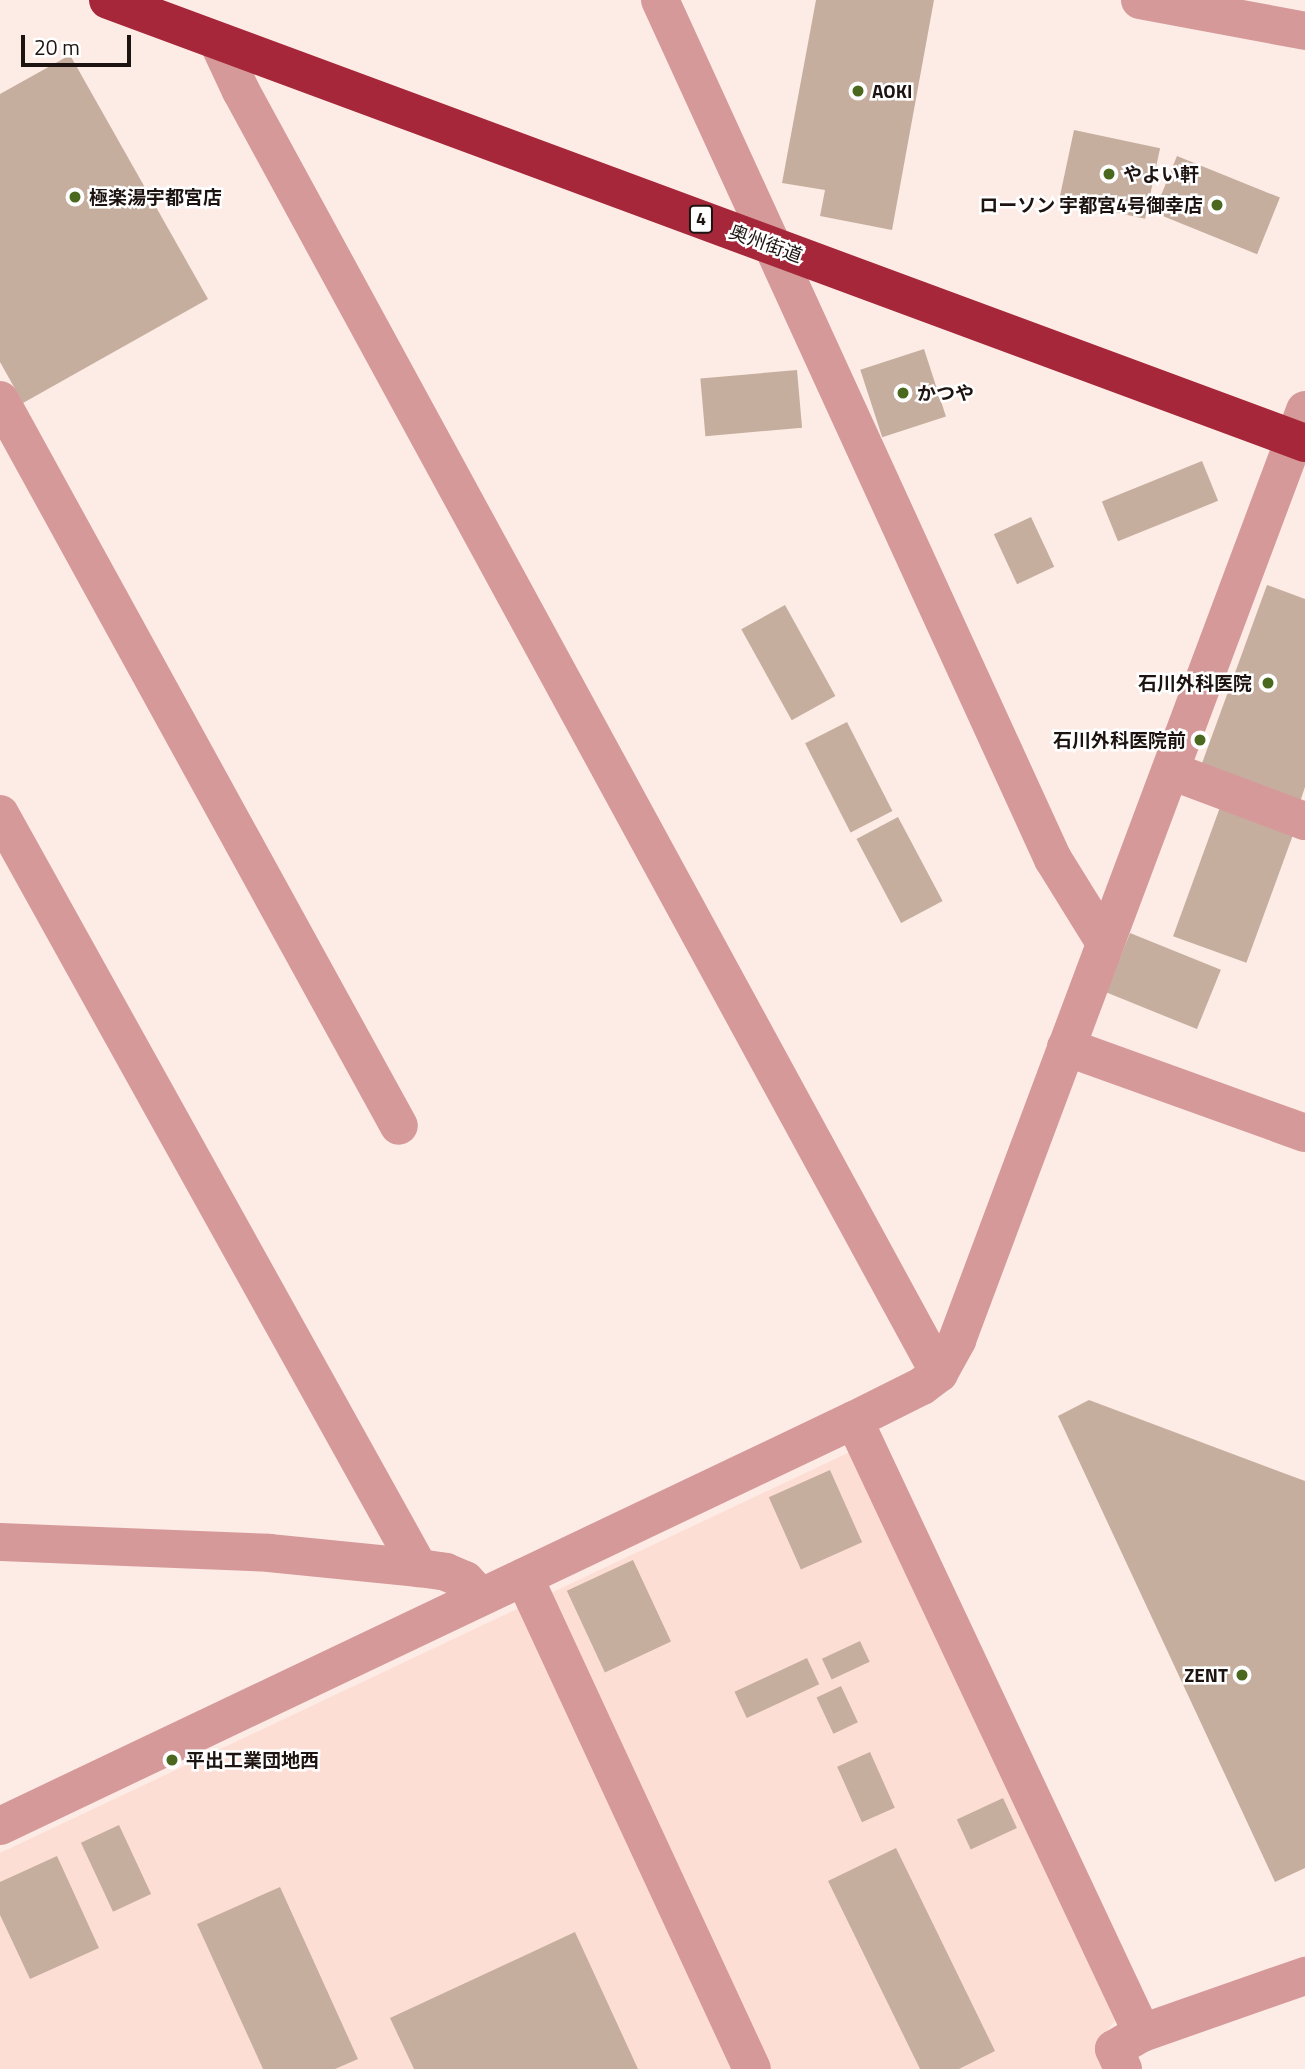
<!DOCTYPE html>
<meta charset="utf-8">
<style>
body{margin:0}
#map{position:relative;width:1305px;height:2069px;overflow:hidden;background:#fdebe5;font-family:"Titillium Web","Noto Sans JP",sans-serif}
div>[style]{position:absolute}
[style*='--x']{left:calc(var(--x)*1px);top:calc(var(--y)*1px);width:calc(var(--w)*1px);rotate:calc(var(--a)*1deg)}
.built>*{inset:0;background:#fdded5}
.building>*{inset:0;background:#c6ae9f;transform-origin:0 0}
.minor>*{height:38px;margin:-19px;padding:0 19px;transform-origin:19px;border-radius:19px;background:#d6999a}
.highway>*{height:38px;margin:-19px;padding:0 19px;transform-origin:19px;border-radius:19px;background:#a7273a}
.dots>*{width:19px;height:19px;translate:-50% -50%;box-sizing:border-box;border:4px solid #fff;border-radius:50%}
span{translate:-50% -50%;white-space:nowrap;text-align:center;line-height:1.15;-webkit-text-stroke:5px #fff;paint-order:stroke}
.shield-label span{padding:2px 5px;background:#fff;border:2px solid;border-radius:5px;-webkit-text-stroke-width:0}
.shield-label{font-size:18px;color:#1d1310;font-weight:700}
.poi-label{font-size:19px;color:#1d1310;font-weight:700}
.left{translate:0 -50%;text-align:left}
.right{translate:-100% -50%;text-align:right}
.street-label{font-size:19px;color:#1d1310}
.scale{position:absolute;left:21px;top:35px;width:110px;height:32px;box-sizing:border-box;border:4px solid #1d1310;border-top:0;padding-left:9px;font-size:21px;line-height:24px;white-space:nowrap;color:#1d1310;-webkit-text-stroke:5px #fff;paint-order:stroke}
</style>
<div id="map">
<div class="built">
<i style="clip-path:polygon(854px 1450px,1115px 2020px,1098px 2046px,1109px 2069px,0 2069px,0 1853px)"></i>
</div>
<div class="building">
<i style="clip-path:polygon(816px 0,934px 0,892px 230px,820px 216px,825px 190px,782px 183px)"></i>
<i style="clip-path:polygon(70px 55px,208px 299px,23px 403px,0 362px,0 94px)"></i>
<i style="left:1074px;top:130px;width:88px;height:72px;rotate:12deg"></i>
<i style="left:1177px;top:156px;width:111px;height:61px;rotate:22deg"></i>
<i style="left:924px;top:349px;width:71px;height:67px;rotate:72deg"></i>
<i style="left:797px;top:370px;width:58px;height:97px;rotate:85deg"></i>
<i style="left:1202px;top:461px;width:43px;height:108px;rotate:68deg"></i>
<i style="left:1031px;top:517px;width:55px;height:41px;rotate:65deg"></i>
<i style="clip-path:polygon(1267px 585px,1305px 599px,1305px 787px,1300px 802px,1201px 766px)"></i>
<i style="left:785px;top:605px;width:104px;height:50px;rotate:61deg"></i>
<i style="left:847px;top:722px;width:100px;height:47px;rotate:63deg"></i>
<i style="left:1223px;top:799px;width:78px;height:146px;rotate:20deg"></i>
<i style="left:898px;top:817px;width:95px;height:47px;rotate:62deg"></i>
<i style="left:1130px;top:933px;width:98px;height:64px;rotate:22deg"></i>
<i style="clip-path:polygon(1089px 1400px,1305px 1481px,1305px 1868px,1275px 1882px,1058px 1416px)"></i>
<i style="left:830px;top:1470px;width:79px;height:67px;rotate:66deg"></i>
<i style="left:633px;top:1560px;width:90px;height:73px;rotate:65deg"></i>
<i style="left:860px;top:1641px;width:23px;height:42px;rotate:65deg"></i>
<i style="left:807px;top:1658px;width:29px;height:80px;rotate:65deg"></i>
<i style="left:841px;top:1686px;width:40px;height:27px;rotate:65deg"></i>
<i style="left:870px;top:1752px;width:61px;height:36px;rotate:66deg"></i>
<i style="left:1003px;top:1798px;width:33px;height:51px;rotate:65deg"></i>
<i style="left:119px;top:1825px;width:76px;height:42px;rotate:65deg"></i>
<i style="clip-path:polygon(896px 1848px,995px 2051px,959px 2069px,920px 2069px,828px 1881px)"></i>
<i style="clip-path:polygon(57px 1856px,99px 1948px,30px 1979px,0 1915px,0 1882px)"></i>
<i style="clip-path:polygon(280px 1887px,358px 2059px,335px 2069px,263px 2069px,197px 1924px)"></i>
<i style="clip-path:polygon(575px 1932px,638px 2069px,414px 2069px,390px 2018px)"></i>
</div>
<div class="minor">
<i style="--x:660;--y:0;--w:945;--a:65.42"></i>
<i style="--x:1053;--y:859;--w:99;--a:58.2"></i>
<i style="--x:1140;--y:0;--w:168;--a:10.6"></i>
<i style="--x:218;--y:42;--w:54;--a:64.9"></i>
<i style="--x:241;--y:91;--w:1460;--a:61.43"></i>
<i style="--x:0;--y:400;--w:828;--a:61.21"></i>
<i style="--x:1171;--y:771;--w:143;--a:20.5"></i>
<i style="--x:0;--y:814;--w:863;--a:60.94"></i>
<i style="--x:1066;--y:1047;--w:254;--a:19.8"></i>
<i style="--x:854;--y:1420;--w:677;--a:64.83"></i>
<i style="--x:0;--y:1542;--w:269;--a:2.3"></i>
<i style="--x:269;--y:1553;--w:151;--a:5.7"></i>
<i style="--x:419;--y:1568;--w:27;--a:8"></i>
<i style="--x:446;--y:1572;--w:21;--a:23"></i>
<i style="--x:465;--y:1580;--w:23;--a:47"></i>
<i style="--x:524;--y:1577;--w:542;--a:65.14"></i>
<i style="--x:0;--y:1826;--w:946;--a:-25.43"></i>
<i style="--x:854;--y:1420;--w:76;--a:-26.6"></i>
<i style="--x:922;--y:1386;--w:21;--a:-37"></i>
<i style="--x:939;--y:1373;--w:38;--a:-61"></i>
<i style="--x:957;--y:1340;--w:993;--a:-69.48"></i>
<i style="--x:1123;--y:2069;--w:22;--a:-114"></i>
<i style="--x:1114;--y:2049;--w:32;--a:-30"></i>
<i style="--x:1142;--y:2033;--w:173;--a:-19.3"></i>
</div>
<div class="highway">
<i style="--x:108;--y:0;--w:1276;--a:20.31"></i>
</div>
<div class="dots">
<i style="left:858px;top:91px;background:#4a691e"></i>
<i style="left:1109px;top:174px;background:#4a691e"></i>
<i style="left:75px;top:197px;background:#4a691e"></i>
<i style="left:1217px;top:205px;background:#4a691e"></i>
<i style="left:903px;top:393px;background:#4a691e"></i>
<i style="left:1268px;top:683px;background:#4a691e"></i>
<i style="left:1200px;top:740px;background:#4a691e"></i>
<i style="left:1242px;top:1675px;background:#4a691e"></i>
<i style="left:172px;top:1760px;background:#4a691e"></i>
</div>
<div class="shield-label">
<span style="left:701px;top:219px">4</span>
</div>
<div class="poi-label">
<span class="left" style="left:872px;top:91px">AOKI</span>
<span class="left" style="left:1123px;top:174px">やよい軒</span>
<span class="left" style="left:89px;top:197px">極楽湯宇都宮店</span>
<span class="right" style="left:1203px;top:205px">ローソン 宇都宮4号御幸店</span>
<span class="left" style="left:917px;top:393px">かつや</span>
<span class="right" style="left:1252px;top:683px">石川外科医院</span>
<span class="right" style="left:1186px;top:740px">石川外科医院前</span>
<span class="right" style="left:1228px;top:1675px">ZENT</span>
<span class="left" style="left:186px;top:1760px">平出工業団地西</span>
</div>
<div class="street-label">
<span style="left:766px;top:243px;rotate:20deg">奥州街道</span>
</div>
<div class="scale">20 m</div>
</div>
